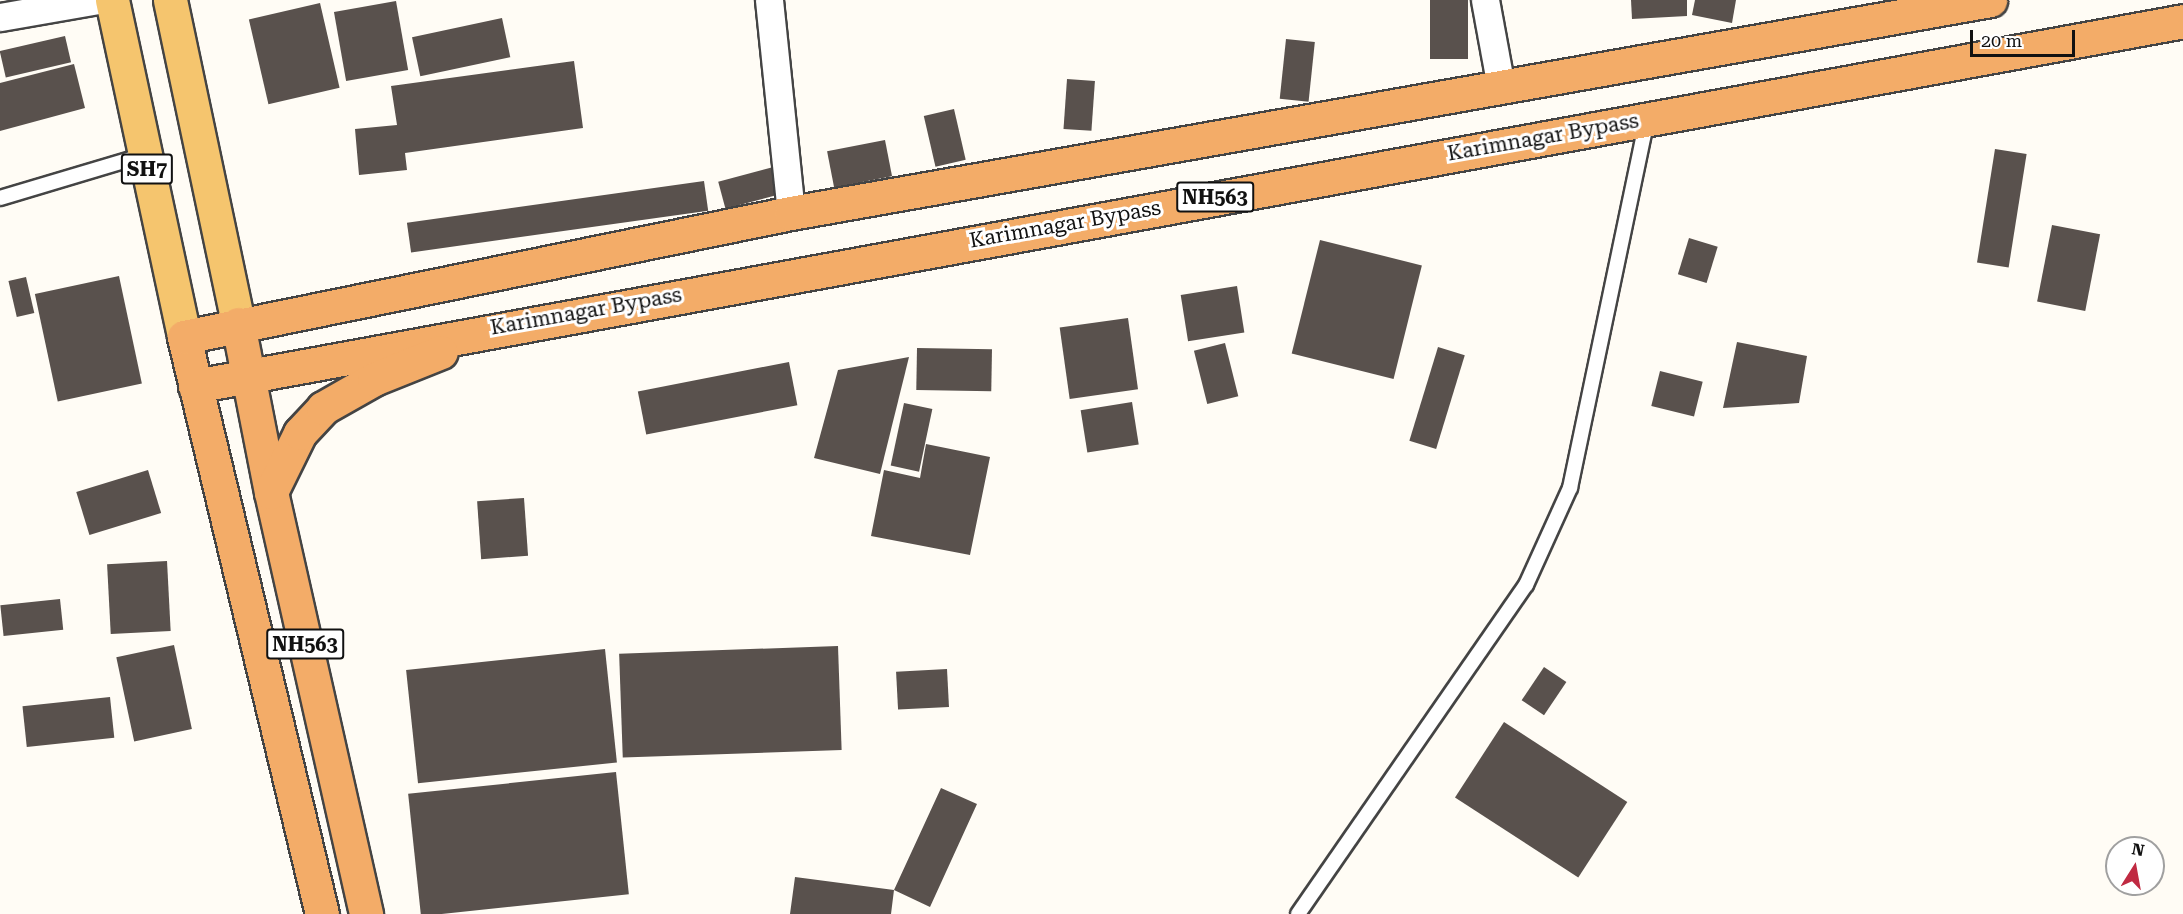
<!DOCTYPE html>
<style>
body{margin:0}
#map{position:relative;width:2183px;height:914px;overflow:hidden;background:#fffcf5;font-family:"Roboto Serif",serif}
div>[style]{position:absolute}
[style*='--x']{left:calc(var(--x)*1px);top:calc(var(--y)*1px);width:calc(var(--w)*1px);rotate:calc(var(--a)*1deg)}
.building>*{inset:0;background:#59514d;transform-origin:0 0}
.roads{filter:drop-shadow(2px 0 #444) drop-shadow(-2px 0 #444) drop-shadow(0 2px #444) drop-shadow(0 -2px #444)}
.service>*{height:14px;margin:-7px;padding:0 7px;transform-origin:7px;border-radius:7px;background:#fff}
.minor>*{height:27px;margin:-13.5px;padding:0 13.5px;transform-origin:13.5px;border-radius:13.5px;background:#fff}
.primary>*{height:33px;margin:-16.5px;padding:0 16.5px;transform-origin:16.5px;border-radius:16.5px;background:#f5c56e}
.trunk>*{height:33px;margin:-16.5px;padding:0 16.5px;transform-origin:16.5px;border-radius:16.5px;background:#f3ac68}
span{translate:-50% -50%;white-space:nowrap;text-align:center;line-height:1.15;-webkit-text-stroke:6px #fff;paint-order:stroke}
.shield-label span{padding:2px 4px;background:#fff;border:2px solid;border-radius:4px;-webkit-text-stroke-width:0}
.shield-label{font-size:20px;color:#111;font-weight:700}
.street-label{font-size:21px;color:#111}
.north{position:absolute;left:2105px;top:836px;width:60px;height:60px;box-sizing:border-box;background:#fff;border:2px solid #a0a0a0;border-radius:50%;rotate:11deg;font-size:16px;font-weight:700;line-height:24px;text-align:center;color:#111}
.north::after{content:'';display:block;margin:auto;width:21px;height:27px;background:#c02a42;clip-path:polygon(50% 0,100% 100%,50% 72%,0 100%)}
.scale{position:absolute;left:1970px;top:30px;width:105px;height:27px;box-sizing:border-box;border:3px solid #111;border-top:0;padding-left:8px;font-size:18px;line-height:21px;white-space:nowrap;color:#111;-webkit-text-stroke:4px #fff;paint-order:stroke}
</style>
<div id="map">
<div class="building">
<i style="left:1430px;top:0;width:38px;height:59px"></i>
<i style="clip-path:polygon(1631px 0,1687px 0,1687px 16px,1632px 19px)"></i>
<i style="clip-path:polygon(1695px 0,1736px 0,1732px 23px,1692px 15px)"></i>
<i style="left:396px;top:1px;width:70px;height:63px;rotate:80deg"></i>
<i style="left:320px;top:3px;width:87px;height:73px;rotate:77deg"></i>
<i style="left:502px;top:18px;width:40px;height:92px;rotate:78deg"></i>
<i style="left:65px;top:36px;width:27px;height:67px;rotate:77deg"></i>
<i style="left:1286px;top:39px;width:29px;height:60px;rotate:6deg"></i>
<i style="clip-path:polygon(574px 61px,583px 128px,405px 153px,407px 170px,359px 175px,355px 129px,397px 125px,391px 86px)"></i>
<i style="clip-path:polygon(74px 64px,85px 108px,0 131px,0 83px)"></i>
<i style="left:1067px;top:79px;width:28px;height:50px;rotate:4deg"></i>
<i style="left:954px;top:109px;width:52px;height:31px;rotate:77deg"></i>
<i style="left:885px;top:140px;width:37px;height:59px;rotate:79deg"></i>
<i style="left:1995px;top:149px;width:32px;height:115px;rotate:9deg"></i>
<i style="left:781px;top:165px;width:28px;height:65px;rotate:75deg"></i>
<i style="left:704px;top:181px;width:30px;height:300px;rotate:82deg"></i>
<i style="left:2052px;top:225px;width:49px;height:78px;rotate:11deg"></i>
<i style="left:1689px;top:238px;width:30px;height:38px;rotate:17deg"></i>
<i style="left:1320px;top:240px;width:105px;height:117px;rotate:14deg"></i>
<i style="left:119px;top:276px;width:110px;height:86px;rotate:78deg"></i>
<i style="left:26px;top:277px;width:37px;height:18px;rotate:77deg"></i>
<i style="left:1237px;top:286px;width:47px;height:57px;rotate:81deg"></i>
<i style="left:1128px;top:318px;width:72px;height:69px;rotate:82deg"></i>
<i style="clip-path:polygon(1737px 342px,1807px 356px,1799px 403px,1723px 408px)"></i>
<i style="left:1225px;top:343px;width:55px;height:32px;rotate:76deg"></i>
<i style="left:1438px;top:347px;width:28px;height:98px;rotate:17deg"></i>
<i style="left:917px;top:348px;width:75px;height:42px;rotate:1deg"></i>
<i style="clip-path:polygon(909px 357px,880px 474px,814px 458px,838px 370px)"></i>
<i style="left:789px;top:362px;width:44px;height:154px;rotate:79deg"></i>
<i style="left:1660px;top:371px;width:44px;height:36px;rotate:14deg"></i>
<i style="left:1132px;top:402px;width:43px;height:52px;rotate:81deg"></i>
<i style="left:904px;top:403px;width:29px;height:64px;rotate:12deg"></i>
<i style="clip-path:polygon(926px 444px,990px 457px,970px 555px,871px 536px,884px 470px,920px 478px)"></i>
<i style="left:148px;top:470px;width:45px;height:75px;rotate:73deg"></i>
<i style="left:524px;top:498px;width:58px;height:47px;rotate:86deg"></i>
<i style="left:167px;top:561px;width:70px;height:60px;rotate:87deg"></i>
<i style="left:60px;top:599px;width:31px;height:60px;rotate:84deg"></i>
<i style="left:174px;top:645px;width:86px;height:59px;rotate:78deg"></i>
<i style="left:838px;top:646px;width:104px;height:219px;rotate:88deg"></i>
<i style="left:605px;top:649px;width:114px;height:200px;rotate:84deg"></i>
<i style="left:1544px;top:667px;width:27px;height:40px;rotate:34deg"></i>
<i style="left:947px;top:669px;width:38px;height:51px;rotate:87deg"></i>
<i style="left:110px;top:697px;width:41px;height:88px;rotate:84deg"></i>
<i style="left:1504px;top:722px;width:147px;height:90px;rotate:33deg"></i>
<i style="left:616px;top:772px;width:123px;height:209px;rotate:84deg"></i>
<i style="clip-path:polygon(941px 788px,977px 804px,930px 907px,894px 890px,891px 914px,790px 914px,795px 877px,894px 890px)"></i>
</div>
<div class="roads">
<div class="service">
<i style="--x:0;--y:198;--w:150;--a:-16.6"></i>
<i style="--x:1298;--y:914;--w:400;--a:-55.3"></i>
<i style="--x:1526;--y:585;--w:107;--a:-65.6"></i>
<i style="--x:1570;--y:488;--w:376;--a:-78.2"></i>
</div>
<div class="minor">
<i style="--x:769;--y:0;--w:214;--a:84.1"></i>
<i style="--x:1485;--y:0;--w:88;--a:79.6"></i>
<i style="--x:0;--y:17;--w:98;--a:-9.9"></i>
</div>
<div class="primary">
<i style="--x:112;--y:0;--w:345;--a:77.9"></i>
<i style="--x:170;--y:0;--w:331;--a:78.1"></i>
</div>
<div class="trunk">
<i style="--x:238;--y:324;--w:171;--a:78.9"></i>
<i style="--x:271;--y:492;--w:433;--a:77.3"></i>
<i style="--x:195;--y:386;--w:2021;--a:-10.4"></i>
<i style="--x:271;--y:492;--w:66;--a:-63.8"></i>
<i style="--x:300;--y:433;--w:34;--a:-47"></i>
<i style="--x:323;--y:408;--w:59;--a:-29.6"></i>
<i style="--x:374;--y:379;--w:72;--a:-21.9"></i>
<i style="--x:322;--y:914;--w:593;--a:-103.45"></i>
<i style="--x:184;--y:337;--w:620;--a:-11.55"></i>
<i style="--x:791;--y:213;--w:1218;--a:-10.07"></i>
</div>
</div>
<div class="shield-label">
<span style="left:147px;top:169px">SH7</span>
<span style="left:1215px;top:197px">NH563</span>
<span style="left:305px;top:644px">NH563</span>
</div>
<div class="street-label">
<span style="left:1543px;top:137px;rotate:-10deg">Karimnagar Bypass</span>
<span style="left:1065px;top:224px;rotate:-10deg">Karimnagar Bypass</span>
<span style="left:586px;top:311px;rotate:-10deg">Karimnagar Bypass</span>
</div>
<div class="north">N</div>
<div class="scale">20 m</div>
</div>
